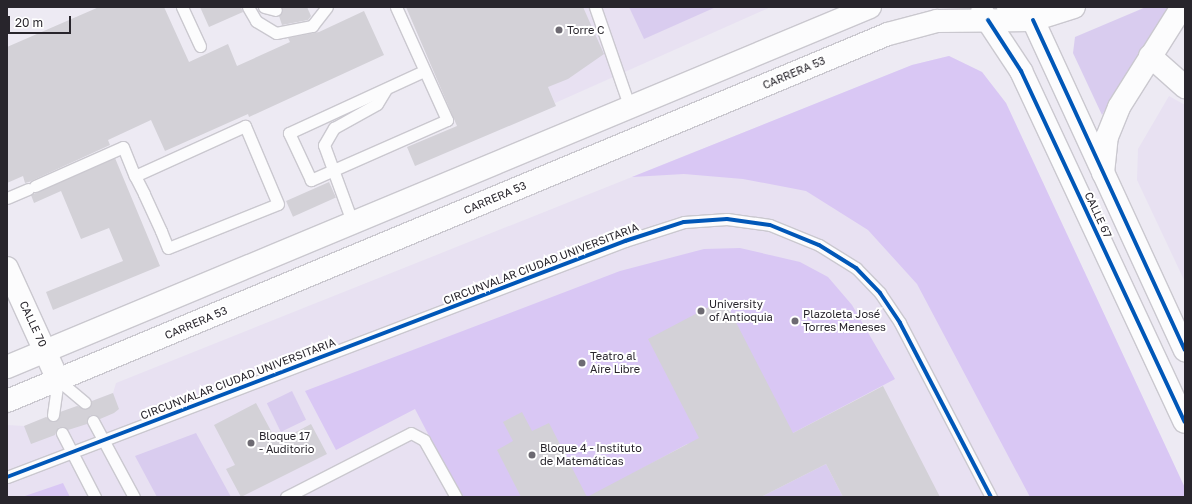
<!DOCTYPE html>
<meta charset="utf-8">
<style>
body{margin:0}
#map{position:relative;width:1192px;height:504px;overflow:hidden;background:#edeaf3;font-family:"Golos Text",sans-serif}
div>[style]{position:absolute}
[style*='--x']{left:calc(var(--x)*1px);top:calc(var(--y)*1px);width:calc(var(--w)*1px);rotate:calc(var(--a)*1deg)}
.built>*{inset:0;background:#e8e1f2}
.green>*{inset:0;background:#d9ccef;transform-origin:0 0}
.forest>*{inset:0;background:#d9c7f4}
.building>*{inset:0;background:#d3d1d7;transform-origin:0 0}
.roads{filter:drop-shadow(1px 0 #cac8cf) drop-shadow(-1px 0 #cac8cf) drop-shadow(0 1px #cac8cf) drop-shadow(0 -1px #cac8cf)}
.lane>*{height:11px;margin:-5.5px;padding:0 5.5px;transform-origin:5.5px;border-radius:5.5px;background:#fcfcfd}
.street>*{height:22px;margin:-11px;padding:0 11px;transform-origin:11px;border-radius:11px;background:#fcfcfd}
.secondary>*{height:22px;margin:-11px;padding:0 11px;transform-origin:11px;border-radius:11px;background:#fcfcfd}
.cycleway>*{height:4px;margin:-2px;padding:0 2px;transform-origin:2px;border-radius:2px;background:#0057b8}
.dots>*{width:11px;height:11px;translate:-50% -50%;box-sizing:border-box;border:2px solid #fff;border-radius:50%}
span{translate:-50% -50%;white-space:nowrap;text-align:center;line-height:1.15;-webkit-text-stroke:4px #fff;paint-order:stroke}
.poi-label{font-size:11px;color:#28252c}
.left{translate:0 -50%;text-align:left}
.street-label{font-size:11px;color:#28252c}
.frame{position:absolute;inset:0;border:8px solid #28252c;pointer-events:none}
.scale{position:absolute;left:8px;top:16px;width:63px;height:18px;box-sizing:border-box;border:2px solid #28252c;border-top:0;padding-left:5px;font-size:12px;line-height:14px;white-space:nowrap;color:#28252c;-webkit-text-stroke:3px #fff;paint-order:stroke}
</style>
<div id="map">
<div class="built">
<i style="clip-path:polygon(513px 7px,771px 7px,555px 103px)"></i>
<i style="clip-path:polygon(949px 56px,982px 72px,1006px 103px,1185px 488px,1185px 497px,7px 497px,7px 425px,24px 426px,113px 393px,116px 383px,912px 65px)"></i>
<i style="clip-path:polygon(1169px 96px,1185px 105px,1185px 282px,1137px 180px,1138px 149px)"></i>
</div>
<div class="green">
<i style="clip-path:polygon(629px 7px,716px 7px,644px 39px)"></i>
<i style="clip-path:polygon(1146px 7px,1168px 7px,1102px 115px,1073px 53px,1075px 37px)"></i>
<i style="left:292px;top:391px;width:32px;height:28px;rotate:64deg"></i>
<i style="clip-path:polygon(196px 433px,231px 497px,157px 497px,135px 456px)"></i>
<i style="clip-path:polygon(826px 464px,843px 497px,761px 497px)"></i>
</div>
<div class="forest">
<i style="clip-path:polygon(949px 56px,982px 72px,1006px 103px,1185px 488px,1185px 497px,1030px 497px,917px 284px,868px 230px,806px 191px,743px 179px,684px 174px,632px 177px,912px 65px)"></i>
<i style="clip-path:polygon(740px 248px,800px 262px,828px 277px,852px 305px,895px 379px,793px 433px,687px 444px,590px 497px,461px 497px,415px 409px,336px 450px,305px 391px,620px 271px,704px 249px)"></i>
<i style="clip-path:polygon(63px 483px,70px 497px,22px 497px)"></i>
</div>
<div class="building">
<i style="clip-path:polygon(99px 7px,164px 7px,189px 62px,228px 44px,237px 66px,290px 42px,288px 38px,319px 32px,364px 11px,384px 55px,249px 117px,248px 114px,165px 151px,151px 120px,108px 140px,110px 145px,29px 182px,25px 183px,23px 176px,7px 183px,7px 47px)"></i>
<i style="clip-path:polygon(200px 7px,241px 7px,243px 12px,209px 27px)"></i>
<i style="clip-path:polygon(282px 7px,307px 7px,311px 16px,308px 20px,282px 25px,279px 16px)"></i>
<i style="clip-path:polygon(406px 7px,583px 7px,604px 54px,568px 79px,548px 87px,556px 106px,415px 166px,407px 147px,457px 126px)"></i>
<i style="clip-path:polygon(115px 158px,160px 266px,53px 310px,46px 292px,123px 261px,109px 228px,81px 239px,61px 191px,34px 203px,31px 195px)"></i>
<i style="left:329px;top:182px;width:17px;height:47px;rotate:66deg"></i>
<i style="clip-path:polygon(724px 299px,793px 433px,883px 386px,940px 497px,843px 497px,826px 464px,761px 497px,521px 497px,497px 450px,513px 441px,503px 422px,522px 412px,532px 431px,549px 423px,587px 497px,699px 438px,648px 339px)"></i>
<i style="clip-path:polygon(113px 393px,119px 409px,114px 413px,100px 419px,90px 415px,87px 424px,68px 430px,59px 427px,55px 435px,31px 444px,24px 426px,46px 417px,55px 422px,60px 412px,77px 406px,88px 409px,92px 401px)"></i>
<i style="clip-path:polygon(256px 403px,277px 442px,311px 424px,327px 454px,241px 497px,226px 469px,235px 465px,214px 425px)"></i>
</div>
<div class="roads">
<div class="lane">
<i style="--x:182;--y:7;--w:43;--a:65.2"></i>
<i style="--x:248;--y:7;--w:16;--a:60"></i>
<i style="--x:256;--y:21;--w:23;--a:31"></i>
<i style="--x:276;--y:33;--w:37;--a:-11"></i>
<i style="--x:312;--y:26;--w:24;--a:-52"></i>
<i style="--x:264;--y:7;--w:12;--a:14"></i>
<i style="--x:396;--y:7;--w:124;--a:65.7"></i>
<i style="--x:447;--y:120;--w:149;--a:156.2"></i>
<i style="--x:311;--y:180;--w:52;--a:-115.1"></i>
<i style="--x:289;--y:133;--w:149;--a:-24.7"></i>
<i style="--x:595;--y:7;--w:107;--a:70.9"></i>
<i style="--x:1002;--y:7;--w:11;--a:0"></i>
<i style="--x:35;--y:186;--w:96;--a:-23.9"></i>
<i style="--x:123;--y:147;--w:31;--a:68"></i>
<i style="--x:135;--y:176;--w:20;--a:63"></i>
<i style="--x:144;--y:194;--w:41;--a:65.3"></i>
<i style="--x:161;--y:231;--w:18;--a:68"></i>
<i style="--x:168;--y:248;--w:118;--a:-21.8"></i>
<i style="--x:278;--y:204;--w:85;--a:-112.9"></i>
<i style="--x:245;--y:126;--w:121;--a:155.6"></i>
<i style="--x:7;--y:198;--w:23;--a:-23"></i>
<i style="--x:353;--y:224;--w:84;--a:-110.2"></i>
<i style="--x:324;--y:145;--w:20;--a:-60"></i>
<i style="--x:334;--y:128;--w:49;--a:-29.2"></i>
<i style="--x:377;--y:104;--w:17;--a:-59"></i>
<i style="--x:58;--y:380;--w:35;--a:40"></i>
<i style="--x:53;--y:415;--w:35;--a:-82"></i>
<i style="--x:93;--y:421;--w:86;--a:61.7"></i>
<i style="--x:62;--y:433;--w:72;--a:62.7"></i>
<i style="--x:7;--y:477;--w:662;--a:-20.9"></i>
<i style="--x:625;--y:241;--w:62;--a:-17.9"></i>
<i style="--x:684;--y:222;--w:43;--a:-4"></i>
<i style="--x:727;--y:219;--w:43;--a:7.9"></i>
<i style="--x:770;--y:225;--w:53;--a:22.2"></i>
<i style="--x:819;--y:245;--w:44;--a:31.9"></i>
<i style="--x:856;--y:268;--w:35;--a:46"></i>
<i style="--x:880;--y:293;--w:36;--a:56"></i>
<i style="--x:900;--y:323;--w:196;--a:62.4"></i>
<i style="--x:286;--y:497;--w:140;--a:-27.1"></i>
<i style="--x:411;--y:433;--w:15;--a:28"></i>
<i style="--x:424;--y:440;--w:65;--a:60.7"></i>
</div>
<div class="street">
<i style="--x:1150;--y:56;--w:47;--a:41.5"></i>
<i style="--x:7;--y:268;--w:123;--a:65.5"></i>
</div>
<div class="secondary">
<i style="--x:1027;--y:7;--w:378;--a:65.3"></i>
<i style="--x:982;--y:12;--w:71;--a:56.5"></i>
<i style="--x:1021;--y:71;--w:387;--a:65"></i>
<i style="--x:1103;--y:173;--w:36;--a:-84"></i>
<i style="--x:1107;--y:137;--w:32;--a:-68"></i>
<i style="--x:1119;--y:107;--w:118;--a:-57.8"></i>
<i style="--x:7;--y:367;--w:935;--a:-22.64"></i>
<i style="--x:7;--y:401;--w:954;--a:-22.62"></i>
<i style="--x:888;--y:34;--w:51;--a:-14.9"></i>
<i style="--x:937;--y:21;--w:96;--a:-0.6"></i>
<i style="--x:1033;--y:20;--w:43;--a:-17.6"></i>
</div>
</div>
<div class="cycleway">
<i style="--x:988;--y:20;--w:61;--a:57.1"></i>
<i style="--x:1021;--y:71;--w:387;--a:65"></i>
<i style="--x:1033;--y:20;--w:363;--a:65.3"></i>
<i style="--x:7;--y:477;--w:662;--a:-20.9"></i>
<i style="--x:625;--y:241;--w:62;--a:-17.9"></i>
<i style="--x:684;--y:222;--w:43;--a:-4"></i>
<i style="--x:727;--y:219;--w:43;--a:7.9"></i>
<i style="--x:770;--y:225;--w:53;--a:22.2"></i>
<i style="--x:819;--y:245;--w:44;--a:31.9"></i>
<i style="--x:856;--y:268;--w:35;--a:46"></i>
<i style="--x:880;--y:293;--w:36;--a:56"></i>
<i style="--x:900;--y:323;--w:196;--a:62.4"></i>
</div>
<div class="dots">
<i style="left:559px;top:30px;background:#6d6a72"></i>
<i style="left:701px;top:311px;background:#6d6a72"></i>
<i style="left:795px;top:321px;background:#6d6a72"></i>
<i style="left:582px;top:363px;background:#6d6a72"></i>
<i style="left:251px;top:443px;background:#6d6a72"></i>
<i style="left:532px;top:455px;background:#6d6a72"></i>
</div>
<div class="poi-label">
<span class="left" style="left:567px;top:30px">Torre C</span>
<span class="left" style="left:709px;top:311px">University<br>of Antioquia</span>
<span class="left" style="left:803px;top:321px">Plazoleta José<br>Torres Meneses</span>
<span class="left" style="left:590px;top:363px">Teatro al<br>Aire Libre</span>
<span class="left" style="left:259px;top:443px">Bloque 17<br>- Auditorio</span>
<span class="left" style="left:540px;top:455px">Bloque 4 - Instituto<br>de Matemáticas</span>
</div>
<div class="street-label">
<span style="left:794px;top:73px;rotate:-23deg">CARRERA 53</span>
<span style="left:495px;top:198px;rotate:-23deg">CARRERA 53</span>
<span style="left:1098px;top:215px;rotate:65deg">CALLE 67</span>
<span style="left:541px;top:264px;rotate:-21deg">CIRCUNVALAR CIUDAD UNIVERSITARIA</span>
<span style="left:196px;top:323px;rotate:-23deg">CARRERA 53</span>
<span style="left:33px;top:324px;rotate:65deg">CALLE 70</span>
<span style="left:238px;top:379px;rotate:-21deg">CIRCUNVALAR CIUDAD UNIVERSITARIA</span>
</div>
<div class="frame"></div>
<div class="scale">20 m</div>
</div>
